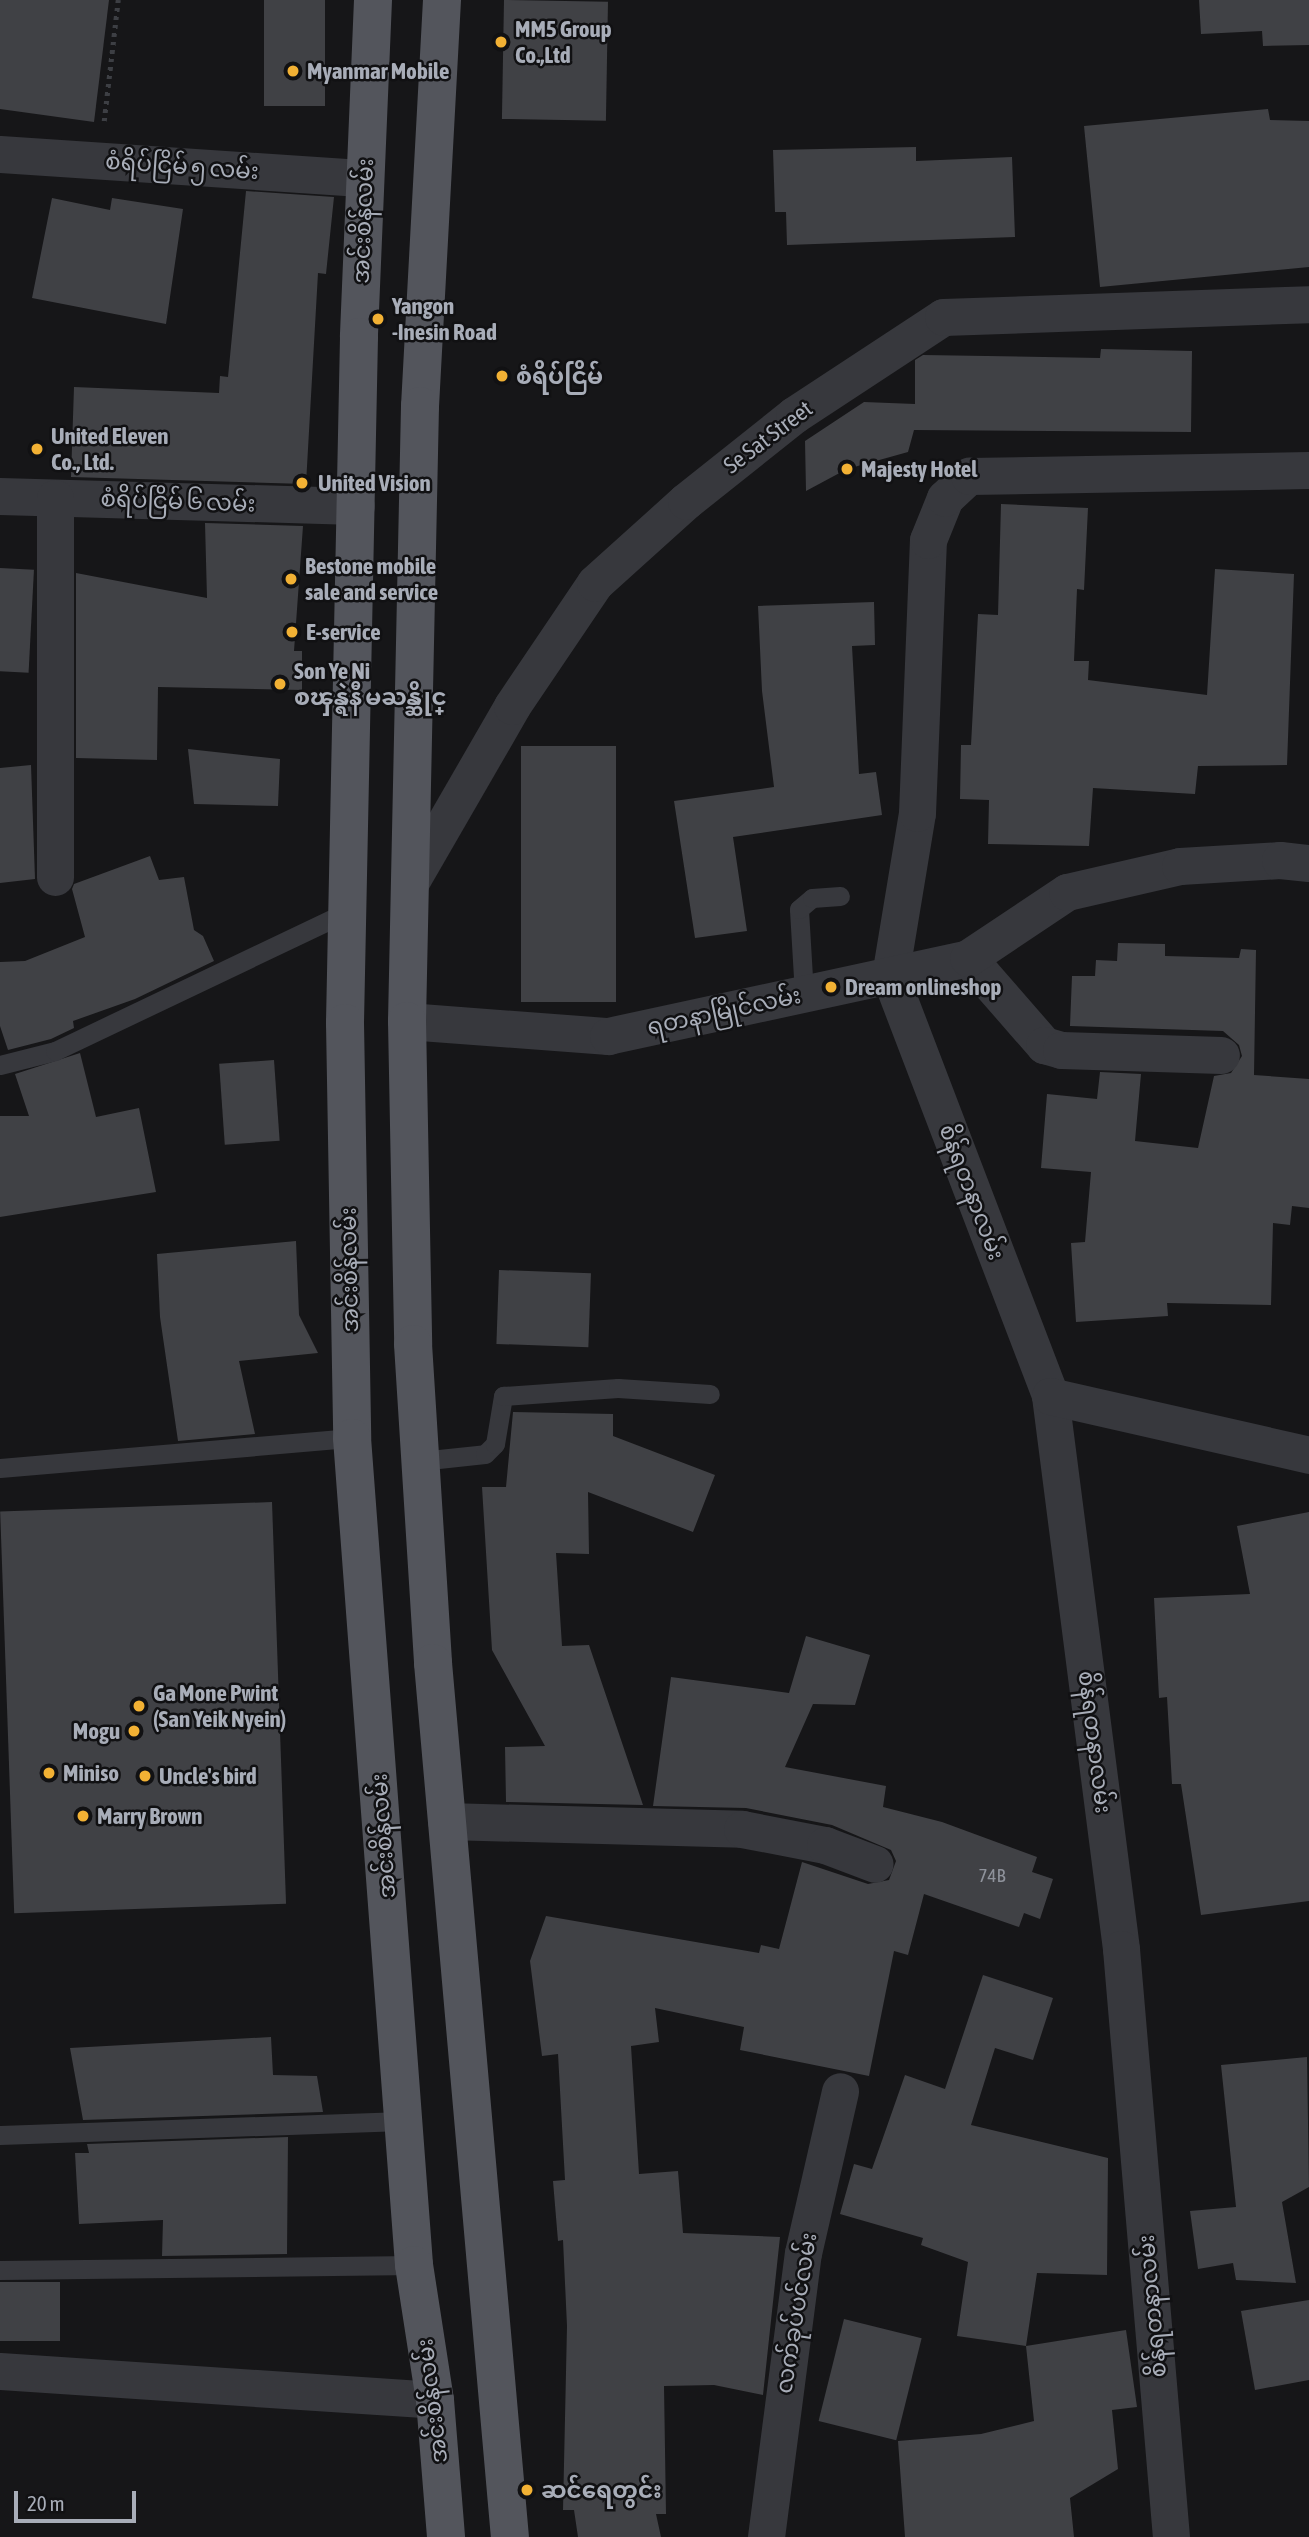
<!DOCTYPE html>
<meta charset="utf-8">
<style>
body{margin:0}
#map{position:relative;width:1309px;height:2537px;overflow:hidden;background:#161618;font-family:"Asap Condensed","Noto Sans Myanmar",sans-serif}
div>[style]{position:absolute}
[style*='--x']{left:calc(var(--x)*1px);top:calc(var(--y)*1px);width:calc(var(--w)*1px);rotate:calc(var(--a)*1deg)}
.building>*{inset:0;background:#404145;transform-origin:0 0}
.path>*{height:4.5px;margin-top:-2.25px;transform-origin:0;background:repeating-linear-gradient(90deg,#3d3f44 0 3.5px,transparent 0 8.5px)}
.service>*{height:19px;margin:-9.5px;padding:0 9.5px;transform-origin:9.5px;border-radius:9.5px;background:#37383d}
.minor>*{height:37px;margin:-18.5px;padding:0 18.5px;transform-origin:18.5px;border-radius:18.5px;background:#37383d}
.primary>*{height:38px;margin:-19px;padding:0 19px;transform-origin:19px;border-radius:19px;background:#53555c}
.dots>*{width:19px;height:19px;translate:-50% -50%;box-sizing:border-box;border:4px solid #111113;border-radius:50%}
span{translate:-50% -50%;white-space:nowrap;text-align:center;line-height:1.15;-webkit-text-stroke:5px #111113;paint-order:stroke}
.number-label{font-size:19px;color:#8e929b}
.number-label span{-webkit-text-stroke-width:0}
.poi-label{font-size:23px;color:#a8adb8;font-weight:700}
.left{translate:0 -50%;text-align:left}
.right{translate:-100% -50%;text-align:right}
.street-label{font-size:23px;color:#a8adb8}
.scale{position:absolute;left:14px;top:2491px;width:122px;height:32px;box-sizing:border-box;border:4px solid #a8adb8;border-top:0;padding-left:9px;font-size:21px;line-height:24px;white-space:nowrap;color:#a8adb8;-webkit-text-stroke:5px #111113;paint-order:stroke}
</style>
<div id="map">
<div class="building">
<i style="clip-path:polygon(0 0,109px 0,94px 122px,0 109px)"></i>
<i style="left:264px;top:0;width:61px;height:106px"></i>
<i style="left:504px;top:0;width:104px;height:119px;rotate:1deg"></i>
<i style="clip-path:polygon(1199px 0,1309px 0,1309px 45px,1263px 46px,1262px 31px,1201px 34px)"></i>
<i style="clip-path:polygon(1268px 109px,1270px 120px,1309px 121px,1309px 267px,1100px 287px,1084px 126px)"></i>
<i style="clip-path:polygon(916px 147px,916px 161px,1012px 157px,1015px 237px,787px 245px,786px 212px,775px 212px,773px 150px)"></i>
<i style="clip-path:polygon(246px 191px,334px 197px,326px 274px,318px 273px,306px 484px,71px 477px,74px 387px,219px 393px,220px 376px,228px 377px)"></i>
<i style="clip-path:polygon(52px 198px,110px 210px,112px 198px,183px 209px,166px 324px,32px 298px)"></i>
<i style="clip-path:polygon(1101px 349px,1192px 351px,1191px 432px,914px 430px,908px 452px,847px 469px,806px 491px,805px 441px,864px 402px,915px 404px,915px 360px,923px 355px,1100px 358px)"></i>
<i style="clip-path:polygon(1001px 504px,1088px 508px,1084px 590px,1077px 589px,1074px 661px,1089px 661px,1088px 680px,1207px 695px,1215px 569px,1294px 574px,1287px 765px,1198px 766px,1195px 794px,1093px 788px,1089px 846px,988px 844px,989px 800px,960px 799px,961px 745px,971px 745px,978px 614px,998px 615px)"></i>
<i style="clip-path:polygon(205px 523px,303px 526px,294px 651px,302px 651px,302px 690px,158px 687px,157px 760px,76px 758px,76px 573px,207px 598px)"></i>
<i style="left:0;top:568px;width:34px;height:103px;rotate:3deg"></i>
<i style="clip-path:polygon(874px 602px,875px 645px,852px 646px,859px 774px,876px 772px,882px 815px,733px 837px,747px 931px,695px 938px,674px 801px,774px 787px,762px 691px,758px 606px)"></i>
<i style="left:521px;top:746px;width:95px;height:256px"></i>
<i style="clip-path:polygon(188px 749px,280px 759px,278px 806px,194px 804px)"></i>
<i style="clip-path:polygon(31px 765px,35px 879px,0 883px,0 768px)"></i>
<i style="clip-path:polygon(150px 856px,159px 880px,184px 877px,194px 930px,203px 936px,214px 961px,135px 999px,73px 1021px,74px 1028px,51px 1039px,8px 1050px,0 1026px,0 962px,25px 961px,85px 937px,72px 889px,74px 884px)"></i>
<i style="clip-path:polygon(1118px 943px,1165px 944px,1165px 956px,1239px 958px,1241px 949px,1256px 950px,1254px 1075px,1309px 1079px,1309px 1208px,1292px 1206px,1290px 1225px,1273px 1223px,1271px 1305px,1167px 1303px,1168px 1316px,1076px 1322px,1071px 1243px,1085px 1242px,1091px 1172px,1041px 1168px,1047px 1094px,1097px 1099px,1100px 1072px,1141px 1074px,1135px 1141px,1198px 1148px,1214px 1076px,1231px 1073px,1242px 1056px,1239px 1045px,1223px 1031px,1070px 1026px,1072px 976px,1095px 976px,1096px 960px,1117px 961px)"></i>
<i style="clip-path:polygon(80px 1053px,96px 1117px,139px 1108px,156px 1192px,0 1217px,0 1116px,29px 1116px,15px 1074px)"></i>
<i style="left:274px;top:1060px;width:81px;height:55px;rotate:86deg"></i>
<i style="clip-path:polygon(296px 1241px,299px 1315px,318px 1353px,239px 1361px,255px 1434px,178px 1441px,160px 1317px,157px 1254px)"></i>
<i style="left:499px;top:1270px;width:92px;height:74px;rotate:2deg"></i>
<i style="clip-path:polygon(513px 1412px,613px 1414px,613px 1436px,715px 1475px,693px 1532px,588px 1492px,589px 1554px,556px 1553px,562px 1646px,589px 1645px,643px 1805px,506px 1802px,505px 1747px,545px 1746px,492px 1650px,482px 1487px,506px 1487px)"></i>
<i style="left:272px;top:1502px;width:402px;height:272px;rotate:88deg"></i>
<i style="clip-path:polygon(1309px 1512px,1309px 1901px,1201px 1915px,1181px 1784px,1172px 1784px,1167px 1697px,1159px 1698px,1154px 1598px,1250px 1594px,1237px 1526px)"></i>
<i style="clip-path:polygon(806px 1636px,870px 1655px,855px 1705px,813px 1704px,785px 1767px,886px 1786px,883px 1807px,942px 1822px,1037px 1857px,1032px 1872px,1053px 1879px,1040px 1919px,1024px 1913px,1019px 1927px,924px 1894px,908px 1955px,894px 1951px,869px 2076px,740px 2050px,744px 2027px,655px 2008px,659px 2042px,631px 2046px,639px 2174px,678px 2171px,683px 2233px,780px 2237px,763px 2395px,714px 2385px,664px 2386px,666px 2514px,656px 2514px,661px 2537px,578px 2537px,574px 2510px,563px 2510px,567px 2326px,563px 2240px,558px 2241px,553px 2181px,565px 2180px,558px 2054px,542px 2056px,530px 1961px,546px 1916px,759px 1953px,761px 1945px,779px 1949px,802px 1862px,868px 1884px,889px 1880px,896px 1861px,891px 1850px,832px 1825px,746px 1808px,653px 1806px,671px 1677px,789px 1693px)"></i>
<i style="clip-path:polygon(983px 1975px,1053px 1998px,1033px 2060px,995px 2048px,971px 2125px,1108px 2158px,1107px 2275px,1037px 2273px,1026px 2346px,957px 2336px,968px 2262px,921px 2245px,923px 2238px,840px 2214px,854px 2164px,872px 2169px,905px 2075px,945px 2089px)"></i>
<i style="clip-path:polygon(271px 2037px,273px 2075px,317px 2076px,323px 2112px,83px 2120px,70px 2048px)"></i>
<i style="clip-path:polygon(1307px 2057px,1309px 2187px,1282px 2202px,1296px 2283px,1236px 2280px,1233px 2263px,1198px 2269px,1190px 2211px,1236px 2207px,1221px 2065px)"></i>
<i style="clip-path:polygon(288px 2137px,287px 2254px,162px 2256px,163px 2220px,79px 2224px,75px 2153px,89px 2153px,87px 2144px)"></i>
<i style="left:0;top:2282px;width:60px;height:59px"></i>
<i style="clip-path:polygon(1309px 2300px,1309px 2380px,1255px 2390px,1241px 2311px)"></i>
<i style="left:844px;top:2319px;width:80px;height:105px;rotate:14deg"></i>
<i style="clip-path:polygon(1126px 2330px,1137px 2407px,1112px 2410px,1118px 2469px,1070px 2498px,1074px 2537px,905px 2537px,898px 2441px,981px 2434px,1034px 2421px,1026px 2346px)"></i>
</div>
<div class="path">
<i style="--x:104;--y:121;--w:122;--a:-83.4"></i>
</div>
<div class="service">
<i style="--x:804;--y:994;--w:85;--a:-93.4"></i>
<i style="--x:799;--y:909;--w:17;--a:-40"></i>
<i style="--x:812;--y:898;--w:28;--a:-4"></i>
<i style="--x:0;--y:1065;--w:57;--a:-14.3"></i>
<i style="--x:55;--y:1051;--w:325;--a:-25.5"></i>
<i style="--x:420;--y:1461;--w:65;--a:-6.1"></i>
<i style="--x:485;--y:1454;--w:14;--a:-45"></i>
<i style="--x:495;--y:1444;--w:49;--a:-80.5"></i>
<i style="--x:503;--y:1396;--w:115;--a:-4"></i>
<i style="--x:618;--y:1388;--w:92;--a:3.7"></i>
<i style="--x:0;--y:1468;--w:353;--a:-4.9"></i>
<i style="--x:0;--y:2135;--w:403;--a:-2"></i>
<i style="--x:0;--y:2270;--w:414;--a:-0.7"></i>
</div>
<div class="minor">
<i style="--x:0;--y:154;--w:365;--a:3.8"></i>
<i style="--x:0;--y:496;--w:356;--a:1.6"></i>
<i style="--x:55;--y:877;--w:379;--a:-90"></i>
<i style="--x:410;--y:883;--w:204;--a:-60"></i>
<i style="--x:512;--y:706;--w:148;--a:-56"></i>
<i style="--x:595;--y:583;--w:122;--a:-42"></i>
<i style="--x:686;--y:501;--w:138;--a:-38.5"></i>
<i style="--x:794;--y:415;--w:178;--a:-33.3"></i>
<i style="--x:943;--y:317;--w:366;--a:-2"></i>
<i style="--x:968;--y:958;--w:116;--a:48.9"></i>
<i style="--x:1044;--y:1045;--w:18;--a:16"></i>
<i style="--x:1061;--y:1050;--w:160;--a:1.8"></i>
<i style="--x:890;--y:976;--w:449;--a:69.1"></i>
<i style="--x:1050;--y:1396;--w:558;--a:82.68"></i>
<i style="--x:1121;--y:1949;--w:590;--a:85.14"></i>
<i style="--x:890;--y:976;--w:165;--a:-80.6"></i>
<i style="--x:917;--y:813;--w:273;--a:-87.7"></i>
<i style="--x:928;--y:540;--w:45;--a:-68"></i>
<i style="--x:945;--y:498;--w:33;--a:-43"></i>
<i style="--x:969;--y:476;--w:340;--a:-1"></i>
<i style="--x:407;--y:1021;--w:202;--a:4.3"></i>
<i style="--x:608;--y:1036;--w:368;--a:-12.2"></i>
<i style="--x:968;--y:958;--w:119;--a:-33.7"></i>
<i style="--x:1067;--y:892;--w:116;--a:-13"></i>
<i style="--x:1180;--y:866;--w:100;--a:-3.4"></i>
<i style="--x:1280;--y:860;--w:29;--a:6"></i>
<i style="--x:1050;--y:1396;--w:266;--a:12.8"></i>
<i style="--x:446;--y:1821;--w:296;--a:1.5"></i>
<i style="--x:742;--y:1829;--w:85;--a:10.9"></i>
<i style="--x:825;--y:1845;--w:53;--a:20.8"></i>
<i style="--x:0;--y:2371;--w:436;--a:3.8"></i>
<i style="--x:766;--y:2537;--w:286;--a:-82.6"></i>
<i style="--x:803;--y:2253;--w:166;--a:-77.1"></i>
</div>
<div class="primary">
<i style="--x:373;--y:0;--w:337;--a:92.4"></i>
<i style="--x:359;--y:337;--w:686;--a:91.17"></i>
<i style="--x:345;--y:1023;--w:415;--a:89"></i>
<i style="--x:352;--y:1438;--w:829;--a:85.71"></i>
<i style="--x:414;--y:2265;--w:137;--a:81.2"></i>
<i style="--x:435;--y:2400;--w:137;--a:85.4"></i>
<i style="--x:442;--y:0;--w:407;--a:93.1"></i>
<i style="--x:420;--y:406;--w:615;--a:91.21"></i>
<i style="--x:407;--y:1021;--w:323;--a:88.9"></i>
<i style="--x:413;--y:1344;--w:320;--a:86.4"></i>
<i style="--x:433;--y:1663;--w:877;--a:84.97"></i>
</div>
<div class="dots">
<i style="left:501px;top:42px;background:#f2b134"></i>
<i style="left:293px;top:71px;background:#f2b134"></i>
<i style="left:378px;top:319px;background:#f2b134"></i>
<i style="left:502px;top:376px;background:#f2b134"></i>
<i style="left:37px;top:449px;background:#f2b134"></i>
<i style="left:847px;top:469px;background:#f2b134"></i>
<i style="left:302px;top:483px;background:#f2b134"></i>
<i style="left:291px;top:579px;background:#f2b134"></i>
<i style="left:292px;top:632px;background:#f2b134"></i>
<i style="left:280px;top:684px;background:#f2b134"></i>
<i style="left:831px;top:987px;background:#f2b134"></i>
<i style="left:139px;top:1706px;background:#f2b134"></i>
<i style="left:134px;top:1731px;background:#f2b134"></i>
<i style="left:49px;top:1773px;background:#f2b134"></i>
<i style="left:145px;top:1776px;background:#f2b134"></i>
<i style="left:83px;top:1816px;background:#f2b134"></i>
<i style="left:527px;top:2490px;background:#f2b134"></i>
</div>
<div class="number-label">
<span style="left:992px;top:1876px">74B</span>
</div>
<div class="poi-label">
<span class="left" style="left:515px;top:42px">MM5 Group<br>Co.,Ltd</span>
<span class="left" style="left:307px;top:71px">Myanmar Mobile</span>
<span class="left" style="left:392px;top:319px">Yangon<br>-Inesin Road</span>
<span class="left" style="left:516px;top:376px">စံရိပ်ငြိမ်</span>
<span class="left" style="left:51px;top:449px">United Eleven<br>Co., Ltd.</span>
<span class="left" style="left:861px;top:469px">Majesty Hotel</span>
<span class="left" style="left:318px;top:483px">United Vision</span>
<span class="left" style="left:305px;top:579px">Bestone mobile<br>sale and service</span>
<span class="left" style="left:306px;top:632px">E-service</span>
<span class="left" style="left:294px;top:684px">Son Ye Ni<br>စၾန္ရဲနီ မႀန္ဆိုင္</span>
<span class="left" style="left:845px;top:987px">Dream onlineshop</span>
<span class="left" style="left:153px;top:1706px">Ga Mone Pwint<br>(San Yeik Nyein)</span>
<span class="right" style="left:120px;top:1731px">Mogu</span>
<span class="left" style="left:63px;top:1773px">Miniso</span>
<span class="left" style="left:159px;top:1776px">Uncle's bird</span>
<span class="left" style="left:97px;top:1816px">Marry Brown</span>
<span class="left" style="left:541px;top:2490px">ဆင်ရေတွင်း</span>
</div>
<div class="street-label">
<span style="left:182px;top:166px;rotate:4deg">စံရိပ်ငြိမ် ၅ လမ်း</span>
<span style="left:363px;top:221px;rotate:-88deg">အင်းစိန်လမ်း</span>
<span style="left:768px;top:437px;rotate:-37deg">Se Sat Street</span>
<span style="left:178px;top:501px;rotate:2deg">စံရိပ်ငြိမ် ၆ လမ်း</span>
<span style="left:724px;top:1011px;rotate:-12deg">ရတနာမြိုင်လမ်း</span>
<span style="left:972px;top:1192px;rotate:69deg">စိန်ရတနာလမ်း</span>
<span style="left:349px;top:1270px;rotate:-91deg">အင်းစိန်လမ်း</span>
<span style="left:1095px;top:1742px;rotate:83deg">စိန်ရတနာလမ်း</span>
<span style="left:383px;top:1836px;rotate:-94deg">အင်းစိန်လမ်း</span>
<span style="left:1152px;top:2306px;rotate:-95deg">စိန်ရတနာလမ်း</span>
<span style="left:796px;top:2313px;rotate:-81deg">လက်ခုပ်ပင်လမ်း</span>
<span style="left:432px;top:2401px;rotate:-97deg">အင်းစိန်လမ်း</span>
</div>
<div class="scale">20 m</div>
</div>
